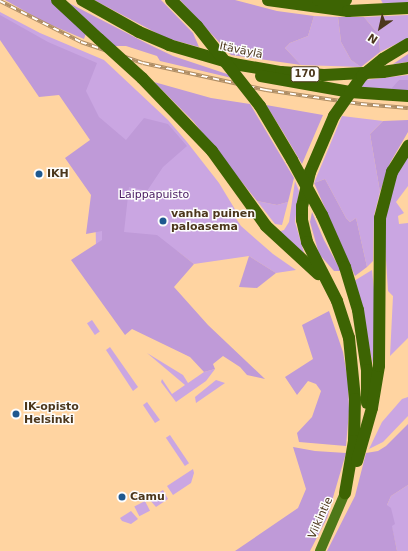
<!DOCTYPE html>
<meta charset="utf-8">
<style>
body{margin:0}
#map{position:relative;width:408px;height:551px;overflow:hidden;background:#ffd4a1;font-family:"DejaVu Sans",sans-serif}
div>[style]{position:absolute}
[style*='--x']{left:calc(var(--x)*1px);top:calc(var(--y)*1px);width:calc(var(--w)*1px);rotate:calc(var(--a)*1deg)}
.green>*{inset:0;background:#caa6e2;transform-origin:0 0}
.forest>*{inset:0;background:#bf9ad8}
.primary>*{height:10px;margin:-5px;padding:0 5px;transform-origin:5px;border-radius:5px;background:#4e7818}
.highway>*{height:12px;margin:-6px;padding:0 6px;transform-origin:6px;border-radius:6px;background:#3d6403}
.rail>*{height:3.5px;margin-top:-1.75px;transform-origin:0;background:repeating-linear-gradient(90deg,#fdfdfd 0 6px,#ae8d65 0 12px);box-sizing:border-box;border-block:1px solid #ae8d65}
.highway-bridge>*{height:12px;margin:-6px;padding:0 6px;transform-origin:6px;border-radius:6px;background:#3d6403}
.dots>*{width:11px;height:11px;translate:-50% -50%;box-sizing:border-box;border:2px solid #fdfdfd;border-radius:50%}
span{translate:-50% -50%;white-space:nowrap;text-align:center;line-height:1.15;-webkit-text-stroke:3px #fdfdfd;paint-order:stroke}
.shield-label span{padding:1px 3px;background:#fdfdfd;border:1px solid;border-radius:3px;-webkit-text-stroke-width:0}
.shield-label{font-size:10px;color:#4c371c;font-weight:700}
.street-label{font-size:11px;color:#4c371c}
.poi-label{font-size:11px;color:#4c371c;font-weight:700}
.left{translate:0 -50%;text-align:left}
.park-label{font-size:11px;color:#481961}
.north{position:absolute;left:360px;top:8px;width:40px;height:40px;-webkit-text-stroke:3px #fdfdfd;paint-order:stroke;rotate:214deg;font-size:11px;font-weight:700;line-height:16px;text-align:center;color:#4c371c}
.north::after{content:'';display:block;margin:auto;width:14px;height:18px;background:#4c371c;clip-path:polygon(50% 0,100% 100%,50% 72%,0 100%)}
</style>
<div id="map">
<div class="green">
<i style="clip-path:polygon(381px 0,408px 0,408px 3px,383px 4px)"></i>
<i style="clip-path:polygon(0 12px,40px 33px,104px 60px,168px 120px,187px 142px,219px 183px,236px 211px,233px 214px,241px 226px,273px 254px,296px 270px,276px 273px,249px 256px,194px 264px,177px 251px,145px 273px,200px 362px,122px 321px,96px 248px,94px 140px,57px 91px,0 37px)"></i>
<i style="clip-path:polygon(408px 15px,408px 38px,380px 52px,379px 35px,364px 17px)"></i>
<i style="clip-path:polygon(314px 16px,338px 17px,341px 42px,351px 60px,361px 67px,301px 65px,285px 48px,290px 43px,308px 36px)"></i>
<i style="clip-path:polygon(408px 75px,408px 80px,399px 80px,394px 92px,357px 90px,365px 80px)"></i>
<i style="clip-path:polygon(342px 116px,383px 121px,370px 134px,380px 192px,374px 216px,373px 261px,367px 267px,356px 218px,350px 222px,346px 218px,325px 179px,314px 183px)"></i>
<i style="clip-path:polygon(408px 149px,408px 186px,396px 202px,404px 213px,398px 216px,399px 224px,408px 223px,408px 338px,390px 356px,393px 296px,388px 291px,383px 214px,385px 200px)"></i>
<i style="clip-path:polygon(295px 181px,299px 191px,295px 222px,305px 256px,278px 232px,284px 230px,289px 222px)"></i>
<i style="clip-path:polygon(257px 201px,277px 205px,288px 202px,282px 225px,275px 224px)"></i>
<i style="clip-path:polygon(372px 270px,376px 309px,373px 364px,354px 281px)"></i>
<i style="left:92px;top:320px;width:14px;height:6px;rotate:56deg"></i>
<i style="clip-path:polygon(110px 347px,138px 387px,133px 391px,106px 350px)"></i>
<i style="clip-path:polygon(147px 353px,183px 375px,188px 383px,204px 372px,215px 369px,206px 381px,176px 402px,161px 382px,162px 379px,172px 394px,185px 385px)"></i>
<i style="clip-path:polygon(216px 380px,225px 383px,196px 403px,195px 397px)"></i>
<i style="clip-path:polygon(408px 397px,408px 416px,383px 442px,369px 449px,382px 422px,402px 399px)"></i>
<i style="clip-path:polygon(147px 402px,160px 420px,155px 423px,143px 405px)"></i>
<i style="left:170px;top:435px;width:34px;height:5px;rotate:56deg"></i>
<i style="clip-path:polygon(193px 469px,194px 473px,191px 483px,173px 495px,167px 486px)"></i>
<i style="clip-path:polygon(408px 485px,408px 551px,397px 551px,387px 505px,391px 496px)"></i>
<i style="clip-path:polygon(163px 490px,168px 499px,156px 507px,149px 499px)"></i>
<i style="left:145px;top:501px;width:11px;height:12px;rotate:63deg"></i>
<i style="clip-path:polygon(131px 511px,138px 519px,131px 524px,122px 521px,120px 518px)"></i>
</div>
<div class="forest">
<i style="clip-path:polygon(5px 0,51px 0,86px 33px,84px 39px,44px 22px)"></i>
<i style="clip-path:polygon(94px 0,161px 0,193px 33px,199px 47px,166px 38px)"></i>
<i style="clip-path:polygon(180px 0,235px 0,277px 11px,314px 16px,308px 36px,290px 43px,285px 48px,301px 65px,231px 55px)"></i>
<i style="clip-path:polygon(67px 2px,146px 43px,173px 56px,230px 75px,232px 78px,160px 61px,157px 56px,126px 46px,115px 46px)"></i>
<i style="clip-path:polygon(0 15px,48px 42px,97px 63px,86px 91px,99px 117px,126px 140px,144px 118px,168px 124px,187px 146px,163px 167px,147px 191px,129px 187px,124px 232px,157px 235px,194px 264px,174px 287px,208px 325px,265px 379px,247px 375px,240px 367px,223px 356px,213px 364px,215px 369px,204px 372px,190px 357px,132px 329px,125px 335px,71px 260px,102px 240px,102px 231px,86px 234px,91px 195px,65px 158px,90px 140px,59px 95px,39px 97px,0 40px)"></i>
<i style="clip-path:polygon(338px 17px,364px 17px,379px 35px,380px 52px,361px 67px,351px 60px,341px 42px)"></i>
<i style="clip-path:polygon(408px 54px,408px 62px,393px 64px)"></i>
<i style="clip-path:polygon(399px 80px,408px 80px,408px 90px,394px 92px,392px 88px)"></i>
<i style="clip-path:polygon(154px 82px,211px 98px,250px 104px,294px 178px,288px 202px,277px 205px,257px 201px,193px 121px)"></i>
<i style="clip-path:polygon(266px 105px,323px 115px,302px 164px,283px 132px)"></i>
<i style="clip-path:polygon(408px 120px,408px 132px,390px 163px,380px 192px,370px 134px,383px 121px)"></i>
<i style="clip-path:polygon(325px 179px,346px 218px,350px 222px,356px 218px,367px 267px,355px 276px,314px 183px)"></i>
<i style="clip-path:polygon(312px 212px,324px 240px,341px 271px,334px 271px,319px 254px,310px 222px)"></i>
<i style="clip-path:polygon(249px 256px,276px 273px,257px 288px,239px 287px)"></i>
<i style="clip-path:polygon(329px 311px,343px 352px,348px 381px,349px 411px,346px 446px,299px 442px,297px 433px,312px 417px,321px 391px,316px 384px,308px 381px,297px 395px,285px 377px,313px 359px,302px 325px)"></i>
<i style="clip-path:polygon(408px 424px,408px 485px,391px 496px,387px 505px,391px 508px,395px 524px,392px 526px,397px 551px,327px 551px,355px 496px,366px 453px,378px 451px,386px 446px)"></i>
<i style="clip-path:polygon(293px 447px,315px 451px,346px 453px,327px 518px,310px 551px,235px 551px,298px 508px,306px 489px)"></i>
</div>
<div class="primary">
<i style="--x:320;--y:551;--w:63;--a:-66.7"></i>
</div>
<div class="highway">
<i style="--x:57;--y:0;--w:57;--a:42.9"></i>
<i style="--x:82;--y:0;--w:65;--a:29.3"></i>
<i style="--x:139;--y:32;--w:33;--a:23"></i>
<i style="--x:169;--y:45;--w:68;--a:16.3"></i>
<i style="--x:234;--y:64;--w:48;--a:9.7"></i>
<i style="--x:281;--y:72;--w:43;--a:4"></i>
<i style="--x:324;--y:75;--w:59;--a:-2.9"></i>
<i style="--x:383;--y:72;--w:25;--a:-9"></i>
<i style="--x:171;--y:0;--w:37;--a:45"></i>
<i style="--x:268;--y:0;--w:81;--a:7.8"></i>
<i style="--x:348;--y:11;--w:60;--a:-2.9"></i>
<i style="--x:318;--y:0;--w:28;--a:0"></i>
<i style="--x:261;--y:76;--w:90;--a:10.2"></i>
<i style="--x:350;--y:92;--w:58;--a:3.9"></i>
<i style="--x:142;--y:78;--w:101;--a:46.2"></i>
<i style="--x:212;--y:151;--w:92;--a:54.2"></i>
<i style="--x:266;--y:226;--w:71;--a:42.7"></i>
<i style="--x:260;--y:106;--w:63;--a:59.3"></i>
<i style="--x:334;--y:116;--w:61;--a:113.2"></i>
<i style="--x:310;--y:172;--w:35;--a:103"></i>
<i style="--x:302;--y:206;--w:14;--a:90"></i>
<i style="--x:302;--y:220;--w:23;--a:77"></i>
<i style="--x:307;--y:242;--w:66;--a:63"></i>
<i style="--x:337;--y:301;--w:39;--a:72"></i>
<i style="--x:349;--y:338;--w:61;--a:84.4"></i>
<i style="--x:355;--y:399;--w:42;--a:91.4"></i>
<i style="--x:354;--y:441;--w:53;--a:99.8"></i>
<i style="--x:322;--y:215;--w:57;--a:66.1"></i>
<i style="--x:345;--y:267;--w:45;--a:73.2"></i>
<i style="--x:358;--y:310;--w:61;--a:81.5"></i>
<i style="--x:367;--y:370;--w:33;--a:90"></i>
<i style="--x:357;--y:461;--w:55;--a:-74.2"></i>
<i style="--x:372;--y:408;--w:43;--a:-80.5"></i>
<i style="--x:379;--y:366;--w:148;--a:-89.6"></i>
<i style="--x:380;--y:218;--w:48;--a:-75.4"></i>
<i style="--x:392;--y:172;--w:31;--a:-58"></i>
</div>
<div class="rail">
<i style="--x:0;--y:1;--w:91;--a:26.8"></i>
<i style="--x:81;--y:42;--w:65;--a:18.7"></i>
<i style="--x:143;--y:63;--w:126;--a:12.4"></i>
<i style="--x:266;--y:90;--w:96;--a:8.4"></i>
<i style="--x:361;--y:104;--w:47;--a:4.9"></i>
</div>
<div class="highway-bridge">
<i style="--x:197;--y:26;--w:102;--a:51.8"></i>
<i style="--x:99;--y:39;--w:58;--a:42.2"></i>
<i style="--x:334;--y:116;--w:49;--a:-55"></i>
<i style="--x:362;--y:76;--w:27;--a:-39"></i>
<i style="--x:383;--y:59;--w:29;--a:-31"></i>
<i style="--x:292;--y:160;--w:63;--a:61.4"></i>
</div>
<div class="dots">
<i style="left:39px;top:174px;background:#1f588f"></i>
<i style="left:163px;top:221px;background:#1f588f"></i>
<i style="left:16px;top:414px;background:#1f588f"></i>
<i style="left:122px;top:497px;background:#1f588f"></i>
</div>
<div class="shield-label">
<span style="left:305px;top:74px">170</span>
</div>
<div class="street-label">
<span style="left:241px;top:51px;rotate:12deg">Itäväylä</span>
<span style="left:321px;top:518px;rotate:-66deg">Viikintie</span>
</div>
<div class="poi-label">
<span class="left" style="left:47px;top:174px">IKH</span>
<span class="left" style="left:171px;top:221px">vanha puinen<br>paloasema</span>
<span class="left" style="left:24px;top:414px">IK-opisto<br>Helsinki</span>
<span class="left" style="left:130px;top:497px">Camu</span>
</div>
<div class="park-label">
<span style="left:154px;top:195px">Laippapuisto</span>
</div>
<div class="north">N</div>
</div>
